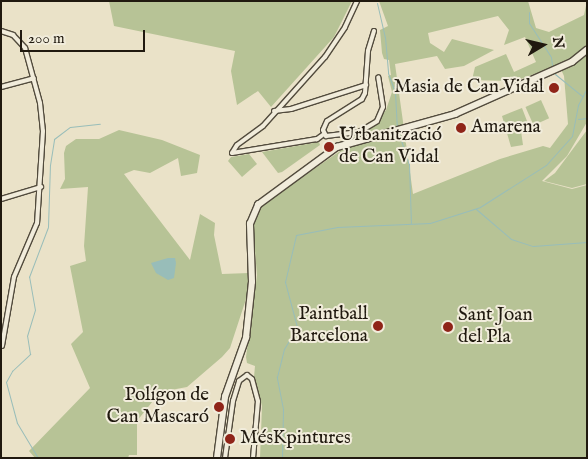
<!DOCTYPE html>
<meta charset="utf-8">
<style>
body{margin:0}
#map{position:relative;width:588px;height:459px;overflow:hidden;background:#eae2c8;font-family:"IM FELL English",serif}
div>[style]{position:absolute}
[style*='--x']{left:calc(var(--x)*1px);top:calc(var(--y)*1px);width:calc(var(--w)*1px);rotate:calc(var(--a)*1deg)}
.green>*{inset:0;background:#b7c396;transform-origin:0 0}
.water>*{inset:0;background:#98bdb9}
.stream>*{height:1px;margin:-0.5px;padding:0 0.5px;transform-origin:0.5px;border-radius:0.5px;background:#98bdb9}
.roads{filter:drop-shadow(1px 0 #524b3d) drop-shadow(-1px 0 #524b3d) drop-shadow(0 1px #524b3d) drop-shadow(0 -1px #524b3d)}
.minor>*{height:4px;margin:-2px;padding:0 2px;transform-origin:2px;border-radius:2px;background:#f1ecdb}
.secondary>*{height:5.5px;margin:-2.75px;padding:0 2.75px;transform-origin:2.75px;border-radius:2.75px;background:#f1ecdb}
.dots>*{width:14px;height:14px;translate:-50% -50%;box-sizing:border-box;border:2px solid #f1ecdb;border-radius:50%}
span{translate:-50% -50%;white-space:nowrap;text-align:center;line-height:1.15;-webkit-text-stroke:4px #f1ecdb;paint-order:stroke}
.poi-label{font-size:19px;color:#20190f}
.right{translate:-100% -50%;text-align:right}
.left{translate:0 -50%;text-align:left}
.frame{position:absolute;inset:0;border:2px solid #20190f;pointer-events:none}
.north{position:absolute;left:518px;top:20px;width:50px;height:50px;-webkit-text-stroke:4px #f1ecdb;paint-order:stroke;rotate:81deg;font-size:14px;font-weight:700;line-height:20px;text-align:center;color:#20190f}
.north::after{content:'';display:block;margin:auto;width:18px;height:22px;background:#20190f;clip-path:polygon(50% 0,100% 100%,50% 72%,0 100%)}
.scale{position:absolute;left:20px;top:30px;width:125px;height:22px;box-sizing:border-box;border:2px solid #20190f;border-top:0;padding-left:6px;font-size:15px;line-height:18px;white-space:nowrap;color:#20190f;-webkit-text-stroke:4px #f1ecdb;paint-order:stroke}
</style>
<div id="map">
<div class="green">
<i style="clip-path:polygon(109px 1px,352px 1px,334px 37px,271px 107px,258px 91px,237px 105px,231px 71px,235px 51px,114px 26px)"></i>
<i style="clip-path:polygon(evenodd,379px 1px,528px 1px,536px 28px,549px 32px,584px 15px,587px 1px,587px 122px,567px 156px,542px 181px,572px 189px,587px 185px,587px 458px,260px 458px,262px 406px,254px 377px,255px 366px,247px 363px,246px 357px,257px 275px,253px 227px,263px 204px,346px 147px,348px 137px,372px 128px,386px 110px,392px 92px,388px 76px,391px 75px,389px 60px,384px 59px,382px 53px,380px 30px,388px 26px,379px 1px,498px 16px,509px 30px,504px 45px,525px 37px,536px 62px,514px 72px,506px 54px,475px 67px,472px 80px,515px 81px,559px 65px,564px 76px,568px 124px,550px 148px,543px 146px,500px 159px,413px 194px,395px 64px,437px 56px,445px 69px,464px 66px,494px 50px,452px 39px,444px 52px,430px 43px,428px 33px,498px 16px)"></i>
<i style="left:541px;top:100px;width:20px;height:17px;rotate:66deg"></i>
<i style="clip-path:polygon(522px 108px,527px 121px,521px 131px,523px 145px,511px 147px,502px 116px)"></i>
<i style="clip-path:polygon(119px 130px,162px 140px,200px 155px,197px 173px,181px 176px,178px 158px,150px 173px,134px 170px,124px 174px,190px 260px,200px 214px,215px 223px,214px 235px,222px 274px,249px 273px,248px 293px,230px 348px,222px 357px,187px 387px,160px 392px,137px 421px,137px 455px,129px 455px,128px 458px,35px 458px,29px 451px,90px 388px,71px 344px,83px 332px,70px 266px,86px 261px,84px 246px,88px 187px,60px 189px,65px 179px,64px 153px,66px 146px,76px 139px,99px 139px)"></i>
<i style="clip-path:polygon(587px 130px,587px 184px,572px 188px,544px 181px,555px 173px)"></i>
<i style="clip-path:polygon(319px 142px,320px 145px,282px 172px,278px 173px,262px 152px)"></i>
<i style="clip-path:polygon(249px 154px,257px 164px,242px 177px,228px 161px,231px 157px)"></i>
</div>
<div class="water">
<i style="clip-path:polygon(168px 258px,175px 258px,176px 263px,174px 278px,168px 280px,156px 273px,151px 263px)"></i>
</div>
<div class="stream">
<i style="--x:377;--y:3;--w:35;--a:77"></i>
<i style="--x:385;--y:37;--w:36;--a:85"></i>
<i style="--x:388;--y:73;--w:20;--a:70"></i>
<i style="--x:395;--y:92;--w:33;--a:87"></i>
<i style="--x:529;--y:12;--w:11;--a:90"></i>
<i style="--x:529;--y:23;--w:40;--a:57.1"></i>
<i style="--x:551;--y:57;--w:8;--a:83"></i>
<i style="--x:555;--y:74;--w:35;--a:39"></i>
<i style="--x:578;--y:119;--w:9;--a:-6"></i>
<i style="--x:399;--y:134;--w:32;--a:72"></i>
<i style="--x:409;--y:164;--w:59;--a:88.1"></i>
<i style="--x:476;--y:209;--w:46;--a:40.6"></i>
<i style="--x:511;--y:239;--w:23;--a:18"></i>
<i style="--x:533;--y:246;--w:54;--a:-4.2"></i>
<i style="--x:38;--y:458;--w:41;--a:-121"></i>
<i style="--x:17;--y:423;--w:42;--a:-105"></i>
<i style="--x:6;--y:382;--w:13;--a:-61"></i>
<i style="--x:12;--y:371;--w:25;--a:-43"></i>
<i style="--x:30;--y:354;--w:18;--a:-99"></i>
<i style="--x:27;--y:336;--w:27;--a:-73"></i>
<i style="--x:35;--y:310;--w:34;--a:-100"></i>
<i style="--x:29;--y:277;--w:53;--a:-69.2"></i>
<i style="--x:48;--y:227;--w:62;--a:-88.2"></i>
<i style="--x:50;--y:165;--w:26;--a:-81"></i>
<i style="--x:54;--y:139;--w:20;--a:-37"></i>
<i style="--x:70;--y:127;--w:30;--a:-6"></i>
<i style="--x:282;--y:458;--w:49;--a:-88.8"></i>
<i style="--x:283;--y:409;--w:33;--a:-101"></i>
<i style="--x:277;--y:377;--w:29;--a:-76"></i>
<i style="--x:284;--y:349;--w:26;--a:-59"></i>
<i style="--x:297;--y:327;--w:47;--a:-104.9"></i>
<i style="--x:285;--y:282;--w:48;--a:-76.8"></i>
<i style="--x:296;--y:235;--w:42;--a:-11"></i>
<i style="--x:337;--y:227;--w:93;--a:-2.5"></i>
<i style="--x:430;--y:223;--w:52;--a:-17.7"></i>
<i style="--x:480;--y:207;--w:78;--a:-32.5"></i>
<i style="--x:546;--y:165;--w:39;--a:-48"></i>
<i style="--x:572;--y:136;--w:32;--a:-79"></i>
<i style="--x:578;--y:105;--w:19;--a:-62"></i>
</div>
<div class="roads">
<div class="minor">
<i style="--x:1;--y:31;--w:13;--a:18"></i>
<i style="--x:13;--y:35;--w:18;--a:47"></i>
<i style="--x:25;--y:48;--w:57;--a:74.7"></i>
<i style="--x:40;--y:103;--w:28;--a:84"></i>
<i style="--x:43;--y:131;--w:92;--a:93.7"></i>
<i style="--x:37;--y:223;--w:59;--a:113.1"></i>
<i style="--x:14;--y:277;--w:70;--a:99.9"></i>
<i style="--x:374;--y:31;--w:21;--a:107"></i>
<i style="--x:368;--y:51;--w:42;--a:94.1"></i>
<i style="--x:365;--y:93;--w:7;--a:117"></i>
<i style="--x:362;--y:99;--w:41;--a:147.8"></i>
<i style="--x:327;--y:121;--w:10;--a:114"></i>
<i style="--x:323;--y:130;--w:7;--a:63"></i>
<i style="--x:326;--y:136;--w:33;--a:-7"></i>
<i style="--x:359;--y:132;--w:21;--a:-31"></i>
<i style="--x:377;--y:121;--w:15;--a:-67"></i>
<i style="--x:383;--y:107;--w:30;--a:-99"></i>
<i style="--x:1;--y:87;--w:34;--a:-15"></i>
<i style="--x:274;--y:111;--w:17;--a:-7"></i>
<i style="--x:291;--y:109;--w:79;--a:-17.7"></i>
<i style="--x:324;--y:134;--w:9;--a:144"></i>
<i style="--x:317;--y:139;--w:86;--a:170.6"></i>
<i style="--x:232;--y:153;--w:9;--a:-58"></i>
<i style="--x:237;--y:145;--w:32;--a:-36"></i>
<i style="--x:263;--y:126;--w:93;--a:-48.1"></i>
<i style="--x:325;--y:57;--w:36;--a:-56"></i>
<i style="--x:345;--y:27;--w:29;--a:-65"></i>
<i style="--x:1;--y:199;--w:42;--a:-16.7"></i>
<i style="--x:225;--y:458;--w:58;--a:-82"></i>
<i style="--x:233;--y:401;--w:21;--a:-73"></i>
<i style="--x:239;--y:381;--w:10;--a:-37"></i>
<i style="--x:247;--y:375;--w:6;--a:39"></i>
<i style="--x:252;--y:379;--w:23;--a:75"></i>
<i style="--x:258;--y:401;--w:57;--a:95"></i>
</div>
<div class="secondary">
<i style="--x:217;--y:458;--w:62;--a:-82.5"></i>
<i style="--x:225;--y:397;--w:63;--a:-70.4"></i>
<i style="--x:246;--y:338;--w:56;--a:-83.9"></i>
<i style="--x:252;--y:282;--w:58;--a:-92"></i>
<i style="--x:250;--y:224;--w:21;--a:-67"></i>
<i style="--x:258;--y:205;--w:98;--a:-36.3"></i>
<i style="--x:337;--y:147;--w:123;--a:-15.6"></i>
<i style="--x:455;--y:114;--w:128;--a:-24"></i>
<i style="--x:572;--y:62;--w:19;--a:-39"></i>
</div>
</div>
<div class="dots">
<i style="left:554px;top:88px;background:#8f2418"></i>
<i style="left:461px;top:128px;background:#8f2418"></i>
<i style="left:329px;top:147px;background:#8f2418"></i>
<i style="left:378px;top:326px;background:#8f2418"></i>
<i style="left:448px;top:327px;background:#8f2418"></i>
<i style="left:219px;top:407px;background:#8f2418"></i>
<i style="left:230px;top:439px;background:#8f2418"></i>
</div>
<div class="poi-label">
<span class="right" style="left:544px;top:88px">Masia de Can Vidal</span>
<span class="left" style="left:471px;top:128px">Amarena</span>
<span class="left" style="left:339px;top:147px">Urbanització<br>de Can Vidal</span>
<span class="right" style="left:368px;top:326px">Paintball<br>Barcelona</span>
<span class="left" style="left:458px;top:327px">Sant Joan<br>del Pla</span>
<span class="right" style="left:209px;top:407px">Polígon de<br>Can Mascaró</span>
<span class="left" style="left:240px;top:439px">MésKpintures</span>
</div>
<div class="frame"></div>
<div class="north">N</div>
<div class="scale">200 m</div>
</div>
